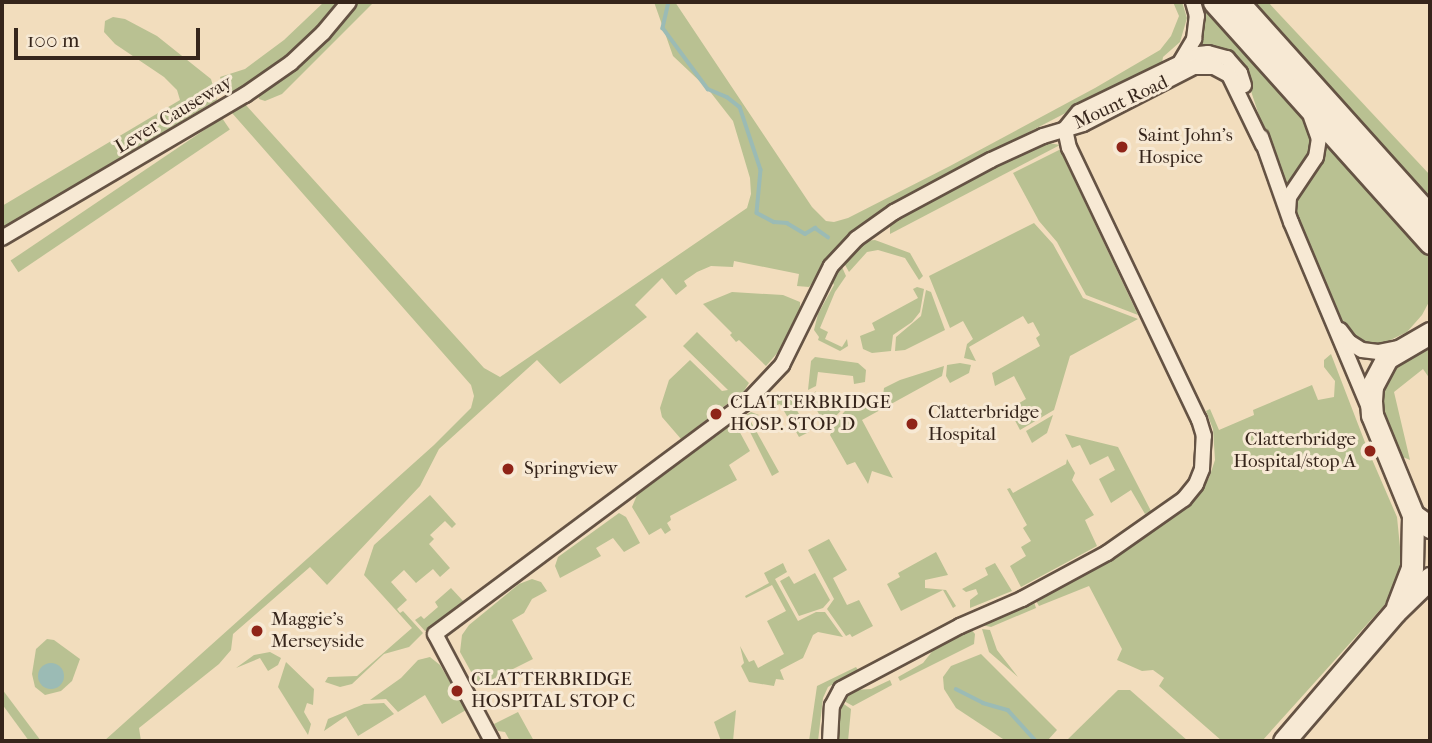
<!DOCTYPE html>
<style>
body{margin:0}
#map{position:relative;width:1432px;height:743px;overflow:hidden;background:#f2ddbd;font-family:"IM FELL French Canon",serif}
div>[style]{position:absolute}
[style*='--x']{left:calc(var(--x)*1px);top:calc(var(--y)*1px);width:calc(var(--w)*1px);rotate:calc(var(--a)*1deg)}
.green>*{inset:0;background:#b9c192;transform-origin:0 0}
.water>*{inset:0;background:#9bbbb5}
.round{border-radius:50%}
.stream>*{height:3.5px;margin:-1.75px;padding:0 1.75px;transform-origin:1.75px;border-radius:1.75px;background:#9bbbb5}
.roads{filter:drop-shadow(2px 0 #655344) drop-shadow(-2px 0 #655344) drop-shadow(0 2px #655344) drop-shadow(0 -2px #655344)}
.street>*{height:14px;margin:-7px;padding:0 7px;transform-origin:7px;border-radius:7px;background:#f7e9d4}
.secondary>*{height:21px;margin:-10.5px;padding:0 10.5px;transform-origin:10.5px;border-radius:10.5px;background:#f7e9d4}
.dots>*{width:19px;height:19px;translate:-50% -50%;box-sizing:border-box;border:4px solid #f7e9d4;border-radius:50%}
span{translate:-50% -50%;white-space:nowrap;text-align:center;line-height:1.15;-webkit-text-stroke:6px #f7e9d4;paint-order:stroke}
.street-label{font-size:19px;color:#36251b}
.poi-label{font-size:19px;color:#36251b}
.left{translate:0 -50%;text-align:left}
.right{translate:-100% -50%;text-align:right}
.frame{position:absolute;inset:0;border:4px solid #36251b;pointer-events:none}
.scale{position:absolute;left:14px;top:28px;width:186px;height:32px;box-sizing:border-box;border:4px solid #36251b;border-top:0;padding-left:9px;font-size:21px;line-height:24px;white-space:nowrap;color:#36251b;-webkit-text-stroke:5px #f7e9d4;paint-order:stroke}
</style>
<div id="map">
<div class="green">
<i style="clip-path:polygon(324px 2px,343px 2px,298px 52px,259px 80px,227px 97px,220px 77px,245px 69px,284px 40px)"></i>
<i style="clip-path:polygon(355px 2px,374px 2px,282px 94px,265px 101px,259px 99px,258px 94px)"></i>
<i style="clip-path:polygon(654px 2px,675px 2px,812px 207px,826px 221px,834px 222px,848px 218px,950px 166px,1095px 88px,1160px 50px,1171px 36px,1179px 16px,1173px 2px,1182px 2px,1187px 18px,1180px 42px,1163px 57px,1162px 63px,898px 200px,848px 237px,809px 287px,797px 286px,799px 274px,734px 261px,733px 267px,711px 266px,697px 272px,684px 281px,687px 286px,676px 295px,662px 278px,635px 305px,647px 317px,560px 384px,537px 360px,439px 449px,420px 486px,327px 585px,310px 567px,233px 634px,231px 650px,219px 664px,139px 728px,141px 741px,104px 741px,434px 445px,471px 408px,474px 396px,471px 385px,232px 113px,245px 104px,484px 368px,500px 377px,747px 208px,751px 194px,750px 178px,733px 121px,708px 89px,673px 56px)"></i>
<i style="clip-path:polygon(1198px 2px,1205px 2px,1284px 90px,1306px 122px,1313px 138px,1311px 158px,1289px 184px,1286px 185px,1270px 149px,1247px 79px,1196px 47px)"></i>
<i style="clip-path:polygon(1250px 2px,1268px 2px,1430px 175px,1430px 199px)"></i>
<i style="clip-path:polygon(113px 17px,125px 19px,157px 36px,211px 79px,217px 100px,2px 228px,2px 206px,180px 100px,177px 90px,164px 77px,115px 44px,104px 32px,105px 21px)"></i>
<i style="left:222px;top:118px;width:14px;height:255px;rotate:56deg"></i>
<i style="clip-path:polygon(1325px 136px,1424px 246px,1430px 262px,1430px 300px,1422px 315px,1407px 332px,1382px 344px,1370px 347px,1360px 343px,1347px 331px,1296px 213px,1297px 199px,1324px 154px)"></i>
<i style="clip-path:polygon(1049px 143px,1060px 145px,890px 234px,890px 224px,895px 218px,1013px 157px)"></i>
<i style="clip-path:polygon(1059px 150px,1060px 150px,1138px 315px,1086px 295px,1057px 242px,1039px 221px,1013px 173px)"></i>
<i style="clip-path:polygon(1034px 223px,1053px 244px,1083px 298px,1138px 319px,1070px 356px,1054px 410px,1020px 430px,1009px 409px,1026px 399px,1014px 376px,995px 386px,992px 373px,1040px 346px,1036px 338px,1040px 335px,1033px 322px,1028px 324px,1023px 316px,969px 347px,976px 361px,964px 358px,967px 344px,973px 339px,963px 321px,950px 328px,929px 276px)"></i>
<i style="clip-path:polygon(875px 240px,910px 253px,923px 276px,919px 280px,905px 258px,878px 250px,867px 252px,849px 272px,844px 263px,848px 258px,864px 241px)"></i>
<i style="clip-path:polygon(842px 267px,846px 276px,835px 292px,820px 328px,828px 332px,825px 339px,842px 347px,847px 339px,848px 346px,840px 351px,818px 340px,819px 337px,814px 330px,818px 314px,834px 285px,832px 281px)"></i>
<i style="clip-path:polygon(917px 287px,924px 289px,920px 312px,912px 322px,893px 335px,891px 351px,872px 353px,863px 349px,860px 336px,875px 330px,872px 323px,918px 298px,913px 289px)"></i>
<i style="clip-path:polygon(926px 290px,931px 292px,945px 330px,905px 350px,895px 351px,896px 337px,921px 316px)"></i>
<i style="clip-path:polygon(732px 292px,783px 295px,800px 302px,800px 317px,779px 351px,766px 366px,739px 340px,736px 342px,730px 335px,732px 333px,703px 304px)"></i>
<i style="clip-path:polygon(697px 332px,749px 383px,744px 391px,681px 439px,662px 417px,660px 408px,669px 380px,690px 360px,722px 391px,728px 390px,683px 346px)"></i>
<i style="clip-path:polygon(1430px 342px,1430px 379px,1423px 369px,1394px 392px,1410px 460px,1398px 455px,1379px 409px,1382px 380px,1390px 366px)"></i>
<i style="clip-path:polygon(1331px 354px,1366px 445px,1362px 447px,1367px 458px,1371px 457px,1397px 517px,1402px 567px,1388px 601px,1262px 741px,1222px 741px,1159px 686px,1164px 678px,1153px 670px,1142px 671px,1117px 660px,1122px 649px,1089px 586px,1039px 606px,1036px 601px,1106px 563px,1192px 502px,1209px 478px,1215px 460px,1213px 429px,1206px 411px,1210px 409px,1219px 430px,1254px 415px,1253px 410px,1312px 385px,1318px 400px,1334px 397px,1335px 381px,1324px 367px,1324px 360px)"></i>
<i style="clip-path:polygon(815px 357px,858px 363px,866px 370px,865px 382px,854px 384px,853px 376px,818px 372px,816px 386px,808px 390px,811px 361px)"></i>
<i style="clip-path:polygon(960px 363px,971px 365px,969px 373px,950px 383px,946px 376px,947px 365px)"></i>
<i style="clip-path:polygon(944px 366px,942px 376px,862px 420px,893px 478px,872px 471px,868px 484px,855px 462px,847px 465px,830px 435px,839px 418px,850px 405px,862px 406px,883px 396px,884px 388px,900px 380px)"></i>
<i style="clip-path:polygon(816px 391px,815px 401px,847px 404px,836px 416px,829px 432px,810px 398px)"></i>
<i style="clip-path:polygon(780px 392px,789px 396px,809px 432px,799px 437px,780px 404px,772px 407px,773px 398px)"></i>
<i style="clip-path:polygon(751px 412px,759px 415px,750px 420px,779px 472px,772px 476px,745px 422px,746px 415px)"></i>
<i style="clip-path:polygon(1053px 415px,1047px 433px,1032px 443px,1026px 431px)"></i>
<i style="clip-path:polygon(729px 426px,737px 427px,750px 451px,729px 465px,737px 480px,670px 516px,671px 520px,667px 523px,671px 530px,665px 534px,661px 528px,649px 535px,632px 507px,637px 495px)"></i>
<i style="clip-path:polygon(1065px 434px,1118px 447px,1151px 511px,1145px 514px,1131px 490px,1111px 503px,1099px 479px,1115px 470px,1108px 456px,1090px 465px,1080px 445px,1072px 448px)"></i>
<i style="clip-path:polygon(1067px 459px,1075px 473px,1072px 480px,1094px 515px,1085px 520px,1097px 546px,1021px 587px,1010px 566px,1026px 556px,1021px 547px,1031px 541px,1023px 528px,1027px 525px,1007px 489px,1010px 488px,1013px 493px,1066px 464px)"></i>
<i style="clip-path:polygon(430px 495px,456px 524px,452px 528px,445px 521px,430px 535px,434px 539px,429px 544px,450px 568px,440px 577px,433px 569px,416px 583px,404px 570px,391px 582px,407px 600px,397px 609px,400px 613px,403px 611px,423px 633px,409px 647px,384px 654px,352px 684px,340px 687px,325px 682px,328px 677px,357px 676px,412px 628px,364px 575px,374px 545px)"></i>
<i style="clip-path:polygon(619px 513px,626px 517px,640px 543px,624px 552px,613px 538px,596px 548px,601px 556px,560px 578px,555px 566px,558px 557px)"></i>
<i style="clip-path:polygon(829px 539px,847px 570px,833px 578px,847px 605px,859px 600px,873px 626px,852px 637px,850px 634px,846px 636px,827px 609px,834px 599px,808px 550px)"></i>
<i style="clip-path:polygon(936px 552px,948px 575px,925px 580px,925px 588px,946px 590px,956px 606px,953px 608px,943px 590px,901px 611px,887px 584px,900px 577px,898px 573px)"></i>
<i style="clip-path:polygon(783px 563px,787px 572px,775px 579px,798px 621px,816px 612px,825px 612px,843px 637px,818px 632px,813px 635px,803px 658px,780px 670px,784px 680px,776px 679px,774px 686px,749px 682px,741px 666px,744px 663px,740px 646px,749px 662px,754px 660px,758px 668px,784px 654px,767px 621px,786px 611px,772px 585px,746px 598px,745px 596px,769px 583px,764px 573px)"></i>
<i style="clip-path:polygon(995px 563px,1012px 591px,970px 608px,970px 600px,978px 594px,976px 589px,966px 592px,962px 589px,988px 575px,985px 568px)"></i>
<i style="clip-path:polygon(815px 573px,830px 600px,823px 608px,799px 616px,780px 581px,789px 576px,794px 584px)"></i>
<i style="clip-path:polygon(532px 579px,541px 582px,547px 591px,532px 599px,524px 613px,512px 620px,533px 659px,479px 686px,460px 652px,462px 635px,469px 625px,519px 584px)"></i>
<i style="clip-path:polygon(451px 588px,464px 602px,425px 631px,415px 620px,421px 616px,424px 619px,438px 607px,435px 602px)"></i>
<i style="clip-path:polygon(1034px 602px,1036px 608px,991px 627px,982px 625px,985px 621px)"></i>
<i style="clip-path:polygon(970px 628px,975px 634px,974px 644px,900px 681px,898px 677px,923px 663px,938px 644px)"></i>
<i style="clip-path:polygon(982px 629px,990px 630px,997px 650px,1018px 677px,989px 652px)"></i>
<i style="clip-path:polygon(47px 639px,54px 640px,80px 659px,72px 681px,61px 691px,45px 695px,35px 687px,32px 674px,36px 649px)"></i>
<i style="clip-path:polygon(270px 652px,281px 658px,278px 665px,268px 671px,260px 658px,236px 668px,254px 655px)"></i>
<i style="clip-path:polygon(981px 654px,1057px 730px,1047px 741px,1006px 741px,956px 708px,944px 689px,943px 677px,951px 666px)"></i>
<i style="clip-path:polygon(430px 657px,440px 665px,453px 687px,450px 689px,454px 696px,457px 695px,466px 710px,442px 724px,425px 695px,398px 712px,386px 699px,370px 700px,401px 678px,418px 660px)"></i>
<i style="clip-path:polygon(286px 662px,314px 689px,313px 705px,307px 703px,304px 712px,311px 724px,308px 735px,278px 687px)"></i>
<i style="clip-path:polygon(856px 667px,858px 670px,828px 687px,823px 698px,818px 741px,809px 741px,817px 686px)"></i>
<i style="clip-path:polygon(890px 680px,892px 685px,853px 706px,842px 700px,854px 690px,871px 689px)"></i>
<i style="clip-path:polygon(2px 689px,41px 741px,29px 741px,2px 704px)"></i>
<i style="clip-path:polygon(1118px 690px,1130px 690px,1188px 741px,1066px 741px)"></i>
<i style="clip-path:polygon(841px 702px,851px 709px,848px 741px,838px 741px)"></i>
<i style="clip-path:polygon(384px 703px,394px 714px,358px 736px,346px 716px,324px 731px,328px 719px,364px 704px)"></i>
<i style="clip-path:polygon(736px 710px,733px 741px,721px 741px,714px 722px)"></i>
<i style="clip-path:polygon(518px 712px,529px 732px,534px 741px,510px 741px,505px 732px,498px 731px,494px 724px)"></i>
</div>
<div class="water">
<i class="round" style="left:38px;top:663px;width:26px;height:26px"></i>
</div>
<div class="stream">
<i style="--x:669;--y:2;--w:27;--a:103"></i>
<i style="--x:663;--y:28;--w:76;--a:53.6"></i>
<i style="--x:708;--y:89;--w:21;--a:23"></i>
<i style="--x:727;--y:97;--w:16;--a:38"></i>
<i style="--x:740;--y:107;--w:66;--a:71.6"></i>
<i style="--x:761;--y:170;--w:43;--a:95.3"></i>
<i style="--x:757;--y:213;--w:19;--a:28"></i>
<i style="--x:774;--y:222;--w:13;--a:4"></i>
<i style="--x:787;--y:223;--w:21;--a:31"></i>
<i style="--x:805;--y:234;--w:12;--a:-31"></i>
<i style="--x:815;--y:228;--w:16;--a:35"></i>
<i style="--x:956;--y:689;--w:30;--a:27"></i>
<i style="--x:983;--y:703;--w:26;--a:16"></i>
<i style="--x:1008;--y:710;--w:42;--a:47.9"></i>
</div>
<div class="roads">
<div class="street">
<i style="--x:1181;--y:61;--w:26;--a:-59"></i>
<i style="--x:1194;--y:39;--w:23;--a:-83"></i>
<i style="--x:1197;--y:16;--w:15;--a:-106"></i>
<i style="--x:1065;--y:129;--w:22;--a:-51"></i>
<i style="--x:1079;--y:112;--w:133;--a:-25.8"></i>
<i style="--x:1199;--y:54;--w:9;--a:-6"></i>
<i style="--x:1208;--y:53;--w:20;--a:15"></i>
<i style="--x:1227;--y:58;--w:20;--a:49"></i>
<i style="--x:1240;--y:73;--w:13;--a:72"></i>
<i style="--x:1261;--y:137;--w:90;--a:70.6"></i>
<i style="--x:1291;--y:222;--w:202;--a:67.2"></i>
<i style="--x:1288;--y:212;--w:15;--a:-86"></i>
<i style="--x:1289;--y:197;--w:48;--a:-56"></i>
<i style="--x:1316;--y:157;--w:18;--a:-81"></i>
<i style="--x:1319;--y:139;--w:23;--a:-110"></i>
<i style="--x:2;--y:238;--w:282;--a:-30.5"></i>
<i style="--x:245;--y:95;--w:56;--a:-34.8"></i>
<i style="--x:291;--y:63;--w:44;--a:-43.2"></i>
<i style="--x:323;--y:33;--w:40;--a:-50"></i>
<i style="--x:1340;--y:330;--w:15;--a:53"></i>
<i style="--x:1349;--y:342;--w:15;--a:32"></i>
<i style="--x:1362;--y:350;--w:16;--a:7"></i>
<i style="--x:1378;--y:352;--w:20;--a:-11"></i>
<i style="--x:492;--y:741;--w:121;--a:-118"></i>
<i style="--x:435;--y:634;--w:390;--a:-36.7"></i>
<i style="--x:748;--y:401;--w:50;--a:-46.6"></i>
<i style="--x:782;--y:365;--w:110;--a:-63.7"></i>
<i style="--x:831;--y:266;--w:37;--a:-47"></i>
<i style="--x:856;--y:239;--w:47;--a:-35.4"></i>
<i style="--x:894;--y:212;--w:110;--a:-28.2"></i>
<i style="--x:991;--y:160;--w:57;--a:-24.8"></i>
<i style="--x:1043;--y:136;--w:42;--a:-16.7"></i>
<i style="--x:1083;--y:124;--w:125;--a:-27.2"></i>
<i style="--x:1194;--y:67;--w:20;--a:0"></i>
<i style="--x:1214;--y:67;--w:17;--a:28"></i>
<i style="--x:1229;--y:75;--w:78;--a:64.1"></i>
<i style="--x:830;--y:741;--w:35;--a:-87"></i>
<i style="--x:832;--y:706;--w:19;--a:-62"></i>
<i style="--x:841;--y:689;--w:135;--a:-27.9"></i>
<i style="--x:960;--y:626;--w:68;--a:-23.5"></i>
<i style="--x:1022;--y:599;--w:97;--a:-28.4"></i>
<i style="--x:1107;--y:553;--w:94;--a:-35"></i>
<i style="--x:1184;--y:499;--w:19;--a:-51"></i>
<i style="--x:1196;--y:484;--w:16;--a:-68"></i>
<i style="--x:1202;--y:469;--w:33;--a:-87"></i>
<i style="--x:1204;--y:436;--w:17;--a:-107"></i>
<i style="--x:1199;--y:420;--w:301;--a:-115.5"></i>
<i style="--x:1069;--y:148;--w:19;--a:-102"></i>
</div>
<div class="secondary">
<i style="--x:1214;--y:2;--w:324;--a:48.1"></i>
<i style="--x:1238;--y:2;--w:288;--a:48.1"></i>
<i style="--x:1430;--y:333;--w:50;--a:149.8"></i>
<i style="--x:1387;--y:358;--w:32;--a:118"></i>
<i style="--x:1372;--y:386;--w:15;--a:94"></i>
<i style="--x:1371;--y:401;--w:14;--a:86"></i>
<i style="--x:1372;--y:415;--w:108;--a:67.7"></i>
<i style="--x:1413;--y:515;--w:21;--a:35"></i>
<i style="--x:1397;--y:607;--w:42;--a:-69"></i>
<i style="--x:1412;--y:568;--w:53;--a:-88.9"></i>
<i style="--x:1284;--y:741;--w:170;--a:-49.3"></i>
<i style="--x:1395;--y:612;--w:49;--a:-44.2"></i>
</div>
</div>
<div class="dots">
<i style="left:1122px;top:147px;background:#8f2418"></i>
<i style="left:716px;top:414px;background:#8f2418"></i>
<i style="left:912px;top:424px;background:#8f2418"></i>
<i style="left:1370px;top:451px;background:#8f2418"></i>
<i style="left:508px;top:469px;background:#8f2418"></i>
<i style="left:257px;top:631px;background:#8f2418"></i>
<i style="left:457px;top:691px;background:#8f2418"></i>
</div>
<div class="street-label">
<span style="left:1121px;top:103px;rotate:-25deg">Mount Road</span>
<span style="left:174px;top:115px;rotate:-31deg">Lever Causeway</span>
</div>
<div class="poi-label">
<span class="left" style="left:1138px;top:147px">Saint John's<br>Hospice</span>
<span class="left" style="left:730px;top:414px">CLATTERBRIDGE<br>HOSP. STOP D</span>
<span class="left" style="left:928px;top:424px">Clatterbridge<br>Hospital</span>
<span class="right" style="left:1356px;top:451px">Clatterbridge<br>Hospital/stop A</span>
<span class="left" style="left:524px;top:469px">Springview</span>
<span class="left" style="left:271px;top:631px">Maggie's<br>Merseyside</span>
<span class="left" style="left:471px;top:691px">CLATTERBRIDGE<br>HOSPITAL STOP C</span>
</div>
<div class="frame"></div>
<div class="scale">100 m</div>
</div>
